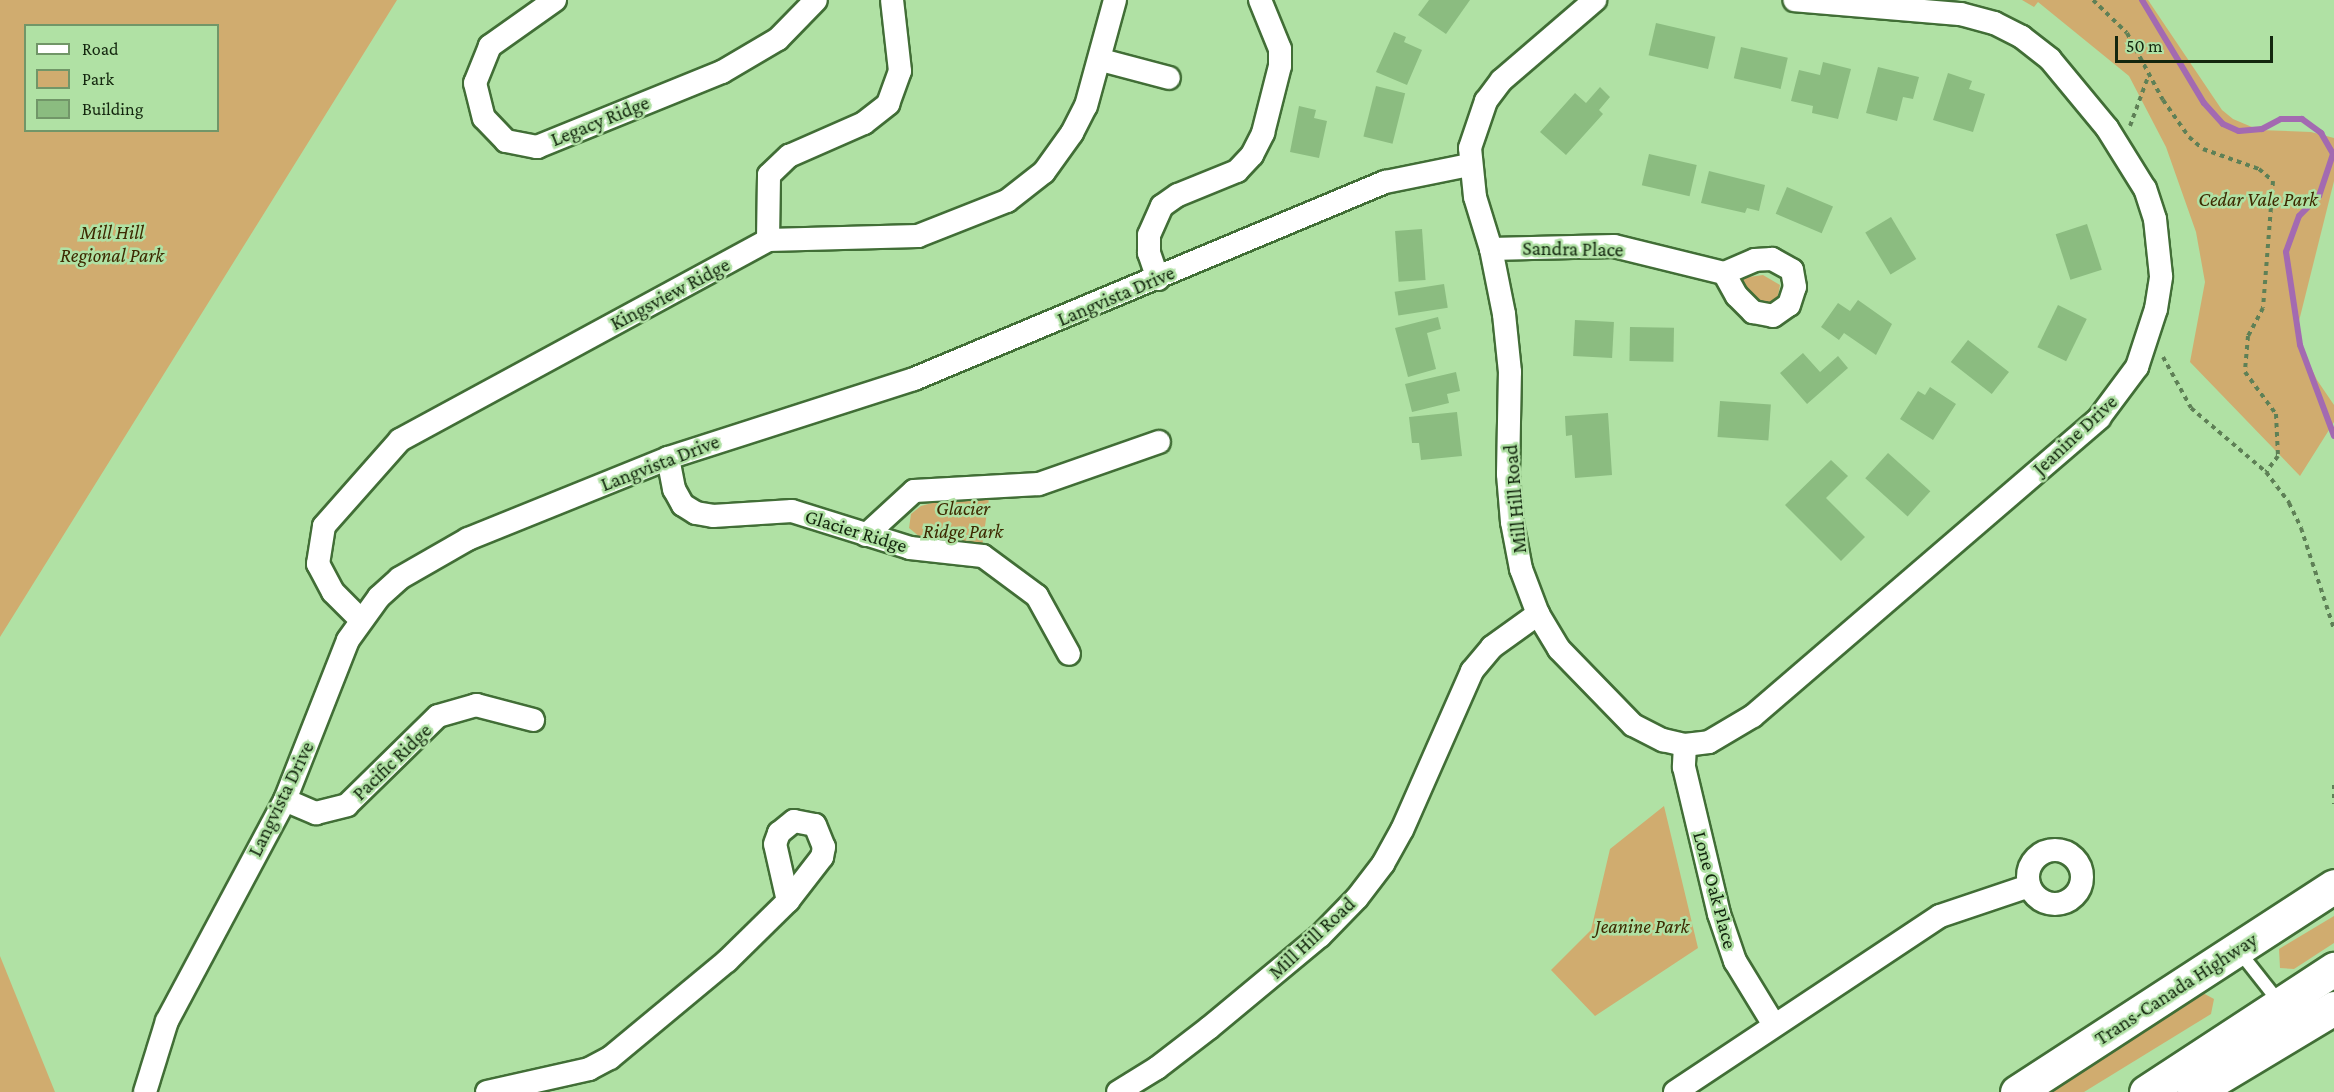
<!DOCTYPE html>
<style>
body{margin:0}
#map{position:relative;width:2334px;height:1092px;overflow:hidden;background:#b0e1a4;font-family:"Crimson Pro",serif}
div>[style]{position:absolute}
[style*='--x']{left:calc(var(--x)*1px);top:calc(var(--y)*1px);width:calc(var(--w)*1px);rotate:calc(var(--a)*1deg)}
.green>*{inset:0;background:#d0ac6f}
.stream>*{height:6px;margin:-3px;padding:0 3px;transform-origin:3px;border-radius:3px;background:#a36ab1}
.building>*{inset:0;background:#8bbc80;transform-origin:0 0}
.path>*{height:4px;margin-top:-2px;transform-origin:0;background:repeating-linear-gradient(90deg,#5e8056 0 4.5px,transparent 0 9px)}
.roads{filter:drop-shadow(2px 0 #416e36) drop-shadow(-2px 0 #416e36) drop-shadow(0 2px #416e36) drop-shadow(0 -2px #416e36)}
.lane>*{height:12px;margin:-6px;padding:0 6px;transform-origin:6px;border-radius:6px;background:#fff}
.street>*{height:22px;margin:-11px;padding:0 11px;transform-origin:11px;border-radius:11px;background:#fff}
.street>.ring{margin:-11px;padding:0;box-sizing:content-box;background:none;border:22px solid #fff;border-radius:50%}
.highway>*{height:33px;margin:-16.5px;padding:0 16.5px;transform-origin:16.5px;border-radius:16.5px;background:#fff}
span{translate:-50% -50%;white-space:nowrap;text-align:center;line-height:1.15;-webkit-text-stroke:5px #b0e1a4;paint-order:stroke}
.street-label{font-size:20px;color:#13260e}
.park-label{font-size:20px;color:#3d2901;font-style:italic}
.legend{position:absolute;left:24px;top:24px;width:195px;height:108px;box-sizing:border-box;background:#b0e1a4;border:2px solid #719668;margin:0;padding:8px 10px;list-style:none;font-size:18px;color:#13260e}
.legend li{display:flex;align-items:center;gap:12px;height:30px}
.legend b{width:30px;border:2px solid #719668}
.scale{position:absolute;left:2115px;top:36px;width:158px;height:27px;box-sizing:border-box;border:3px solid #13260e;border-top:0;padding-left:8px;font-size:18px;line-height:21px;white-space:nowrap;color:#13260e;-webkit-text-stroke:4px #b0e1a4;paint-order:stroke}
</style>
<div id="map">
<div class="green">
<i style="clip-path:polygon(evenodd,0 0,397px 0,0 637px,0 0,26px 26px,218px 26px,218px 130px,26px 130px,26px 26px)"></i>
<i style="clip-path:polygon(2022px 0,2148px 0,2222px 110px,2233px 119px,2259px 130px,2311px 132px,2334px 138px,2334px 181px,2299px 321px,2300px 345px,2317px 380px,2334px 405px,2334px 422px,2300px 476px,2190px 362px,2205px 282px,2196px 232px,2166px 147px,2129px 76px,2038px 2px,2034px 7px)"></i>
<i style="clip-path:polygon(1763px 275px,1780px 285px,1778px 296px,1772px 303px,1756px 299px,1741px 283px,1742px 278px)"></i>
<i style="clip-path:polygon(989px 498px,982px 547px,920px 537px,909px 528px,911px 514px,921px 506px,947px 499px)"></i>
<i style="clip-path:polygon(1664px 806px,1698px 948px,1595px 1016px,1551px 970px,1591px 930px,1610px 849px)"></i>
<i style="clip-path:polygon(2334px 916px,2334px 943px,2294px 969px,2280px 968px,2279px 949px)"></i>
<i style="clip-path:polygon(0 956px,55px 1092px,0 1092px)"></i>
<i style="clip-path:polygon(2203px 993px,2214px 999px,2211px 1014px,2084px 1092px,2048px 1092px)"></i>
</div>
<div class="stream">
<i style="--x:2142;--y:0;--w:120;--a:59"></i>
<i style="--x:2204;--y:103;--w:28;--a:48"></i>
<i style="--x:2223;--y:124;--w:17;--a:24"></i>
<i style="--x:2239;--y:131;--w:23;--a:-5"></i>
<i style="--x:2262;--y:129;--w:21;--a:-28"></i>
<i style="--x:2281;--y:119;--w:21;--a:0"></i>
<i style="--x:2302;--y:119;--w:24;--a:36"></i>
<i style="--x:2321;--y:133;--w:24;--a:60"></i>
<i style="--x:2333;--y:154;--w:44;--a:108.4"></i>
<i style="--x:2319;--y:196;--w:28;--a:135"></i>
<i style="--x:2299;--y:216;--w:38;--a:110"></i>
<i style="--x:2286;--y:252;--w:94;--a:81.4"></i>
<i style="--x:2300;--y:345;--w:97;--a:69.5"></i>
</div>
<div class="building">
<i style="clip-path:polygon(1429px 0,1470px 0,1446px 34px,1418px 15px)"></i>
<i style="left:1656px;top:23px;width:61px;height:33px;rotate:13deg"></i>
<i style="clip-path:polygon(1394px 32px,1406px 37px,1404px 42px,1422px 50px,1407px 85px,1376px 72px)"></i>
<i style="left:1741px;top:47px;width:48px;height:32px;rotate:13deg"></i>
<i style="clip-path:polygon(1823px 62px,1851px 69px,1838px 119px,1812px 113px,1813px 106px,1791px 101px,1799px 70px,1820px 75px)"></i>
<i style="clip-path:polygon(1878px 67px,1919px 77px,1913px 99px,1903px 97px,1897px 121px,1866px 113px)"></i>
<i style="clip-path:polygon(1948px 73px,1972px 81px,1969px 89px,1985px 94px,1973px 132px,1933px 120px)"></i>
<i style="left:1376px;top:86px;width:30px;height:52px;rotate:14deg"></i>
<i style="clip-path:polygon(1600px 87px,1610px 97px,1599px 110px,1603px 114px,1566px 155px,1540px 132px,1575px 93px,1586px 103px)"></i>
<i style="clip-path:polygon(1299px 106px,1316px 110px,1314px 118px,1327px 121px,1319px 158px,1290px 152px)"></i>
<i style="left:1649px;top:154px;width:49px;height:32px;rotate:13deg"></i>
<i style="clip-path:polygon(1709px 171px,1765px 185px,1759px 211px,1747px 208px,1745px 213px,1701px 203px)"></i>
<i style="left:1787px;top:187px;width:50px;height:29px;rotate:23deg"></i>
<i style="left:1891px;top:217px;width:49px;height:30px;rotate:59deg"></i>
<i style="left:2087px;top:224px;width:48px;height:33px;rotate:72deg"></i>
<i style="left:1422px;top:229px;width:51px;height:27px;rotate:86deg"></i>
<i style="left:1444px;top:284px;width:24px;height:50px;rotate:81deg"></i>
<i style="clip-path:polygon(1858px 300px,1892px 324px,1876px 355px,1844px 333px,1839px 340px,1821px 327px,1838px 303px,1850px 311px)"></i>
<i style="left:2058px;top:305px;width:32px;height:47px;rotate:26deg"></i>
<i style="clip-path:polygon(1438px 317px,1441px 329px,1427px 333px,1436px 369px,1408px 377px,1395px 328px)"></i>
<i style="left:1575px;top:320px;width:39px;height:36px;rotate:3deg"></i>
<i style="left:1630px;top:327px;width:44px;height:34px;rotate:1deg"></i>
<i style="left:1968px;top:340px;width:52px;height:28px;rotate:38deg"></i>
<i style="clip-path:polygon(1803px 353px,1820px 372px,1838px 356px,1848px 368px,1807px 404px,1780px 373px)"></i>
<i style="clip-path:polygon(1456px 372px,1460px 391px,1447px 394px,1449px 403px,1412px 412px,1405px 384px)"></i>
<i style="clip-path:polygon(1930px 387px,1956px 404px,1933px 440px,1900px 419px,1918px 391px,1925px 395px)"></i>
<i style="left:1720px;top:401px;width:51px;height:36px;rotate:4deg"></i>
<i style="clip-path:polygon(1457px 412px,1462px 456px,1421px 460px,1419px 443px,1412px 443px,1409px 417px)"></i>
<i style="clip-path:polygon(1608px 413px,1612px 475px,1575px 478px,1572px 435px,1566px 436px,1565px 416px)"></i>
<i style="left:1888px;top:453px;width:57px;height:34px;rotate:42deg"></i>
<i style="clip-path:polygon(1831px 460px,1848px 476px,1826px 498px,1865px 537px,1841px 561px,1785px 505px)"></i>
</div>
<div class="path">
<i style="--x:2093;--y:0;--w:47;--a:44.1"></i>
<i style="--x:2127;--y:33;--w:76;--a:61.8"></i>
<i style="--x:2163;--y:100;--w:45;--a:54.9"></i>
<i style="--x:2189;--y:137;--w:18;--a:41"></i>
<i style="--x:2203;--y:149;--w:59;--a:19.7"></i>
<i style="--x:2259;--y:169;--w:18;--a:41"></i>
<i style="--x:2273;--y:181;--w:127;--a:94.5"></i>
<i style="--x:2263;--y:308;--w:32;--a:118"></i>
<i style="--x:2248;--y:336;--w:36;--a:95"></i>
<i style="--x:2245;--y:372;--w:52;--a:53.6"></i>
<i style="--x:2276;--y:414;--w:42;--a:87.3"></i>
<i style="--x:2278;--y:456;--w:20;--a:127"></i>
<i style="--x:2266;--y:472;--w:39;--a:53"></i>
<i style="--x:2289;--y:503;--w:28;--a:64"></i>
<i style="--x:2301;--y:528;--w:106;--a:71.9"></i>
<i style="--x:2130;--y:126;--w:55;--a:-69.9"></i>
<i style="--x:2163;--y:357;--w:58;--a:61.2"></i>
<i style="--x:2191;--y:408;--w:99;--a:40.5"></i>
<i style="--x:2334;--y:785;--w:19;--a:90"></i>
</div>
<div class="roads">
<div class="lane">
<i style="--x:2238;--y:950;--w:66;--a:51.7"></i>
</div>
<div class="street">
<i style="--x:555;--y:0;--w:80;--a:144.7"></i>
<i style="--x:490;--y:46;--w:40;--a:112"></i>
<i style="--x:475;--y:83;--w:36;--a:76"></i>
<i style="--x:484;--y:118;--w:32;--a:46"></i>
<i style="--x:506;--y:141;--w:32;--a:11"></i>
<i style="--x:537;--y:147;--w:200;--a:-22.1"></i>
<i style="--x:722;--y:72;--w:65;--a:-30.5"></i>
<i style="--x:778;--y:39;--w:54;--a:-45.7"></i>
<i style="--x:1101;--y:60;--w:70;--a:14.8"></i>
<i style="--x:768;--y:240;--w:65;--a:-89.1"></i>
<i style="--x:769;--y:175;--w:28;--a:-44"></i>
<i style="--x:789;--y:156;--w:82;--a:-23.7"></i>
<i style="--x:864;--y:123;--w:31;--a:-38"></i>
<i style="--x:888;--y:104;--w:35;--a:-70"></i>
<i style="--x:900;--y:71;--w:71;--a:-96.4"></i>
<i style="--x:1491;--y:249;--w:123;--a:-1.4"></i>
<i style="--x:1614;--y:246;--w:113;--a:13.8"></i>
<i style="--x:1724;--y:273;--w:26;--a:61"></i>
<i style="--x:1737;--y:296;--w:23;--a:45"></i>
<i style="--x:1753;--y:312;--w:20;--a:11"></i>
<i style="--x:1773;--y:316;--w:19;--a:-35"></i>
<i style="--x:1789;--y:305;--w:19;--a:-72"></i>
<i style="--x:1795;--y:287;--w:17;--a:-100"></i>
<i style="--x:1792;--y:270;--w:23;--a:-151"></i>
<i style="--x:1772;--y:259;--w:17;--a:177"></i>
<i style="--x:1755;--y:260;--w:34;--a:157"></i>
<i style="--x:1158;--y:279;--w:28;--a:-109"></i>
<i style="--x:1149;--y:253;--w:18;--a:-90"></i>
<i style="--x:1149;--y:235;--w:32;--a:-66"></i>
<i style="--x:1162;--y:206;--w:19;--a:-35"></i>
<i style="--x:1178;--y:195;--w:64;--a:-22.1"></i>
<i style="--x:1237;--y:171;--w:22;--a:-47"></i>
<i style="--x:1252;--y:155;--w:25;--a:-63"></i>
<i style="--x:1263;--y:133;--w:69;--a:-75.8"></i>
<i style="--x:1280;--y:66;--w:17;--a:-90"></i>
<i style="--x:1280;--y:49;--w:53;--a:-112.2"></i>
<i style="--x:668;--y:458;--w:32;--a:79"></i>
<i style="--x:674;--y:489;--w:18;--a:61"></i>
<i style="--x:683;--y:505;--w:15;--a:32"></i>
<i style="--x:696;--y:513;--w:17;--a:10"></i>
<i style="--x:713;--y:516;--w:79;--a:-3.6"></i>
<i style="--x:792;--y:511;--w:124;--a:17.4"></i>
<i style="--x:910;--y:548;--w:73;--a:6.3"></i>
<i style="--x:983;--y:556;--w:67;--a:36.5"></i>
<i style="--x:1037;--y:596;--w:66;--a:61.1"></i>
<i style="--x:866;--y:535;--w:65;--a:-42.5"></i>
<i style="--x:914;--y:491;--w:125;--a:-3.2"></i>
<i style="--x:1039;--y:484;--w:127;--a:-19.3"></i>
<i style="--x:1538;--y:614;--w:41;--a:59"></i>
<i style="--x:1559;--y:649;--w:106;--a:45.8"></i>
<i style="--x:1633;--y:725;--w:34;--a:27"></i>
<i style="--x:1663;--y:740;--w:23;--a:13"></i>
<i style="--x:1685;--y:745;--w:24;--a:-7"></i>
<i style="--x:1709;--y:742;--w:51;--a:-30.6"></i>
<i style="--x:1753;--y:716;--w:457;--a:-40.7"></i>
<i style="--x:2099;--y:418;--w:64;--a:-53.3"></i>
<i style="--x:2137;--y:367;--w:61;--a:-71.9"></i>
<i style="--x:2156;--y:309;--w:33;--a:-81"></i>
<i style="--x:2161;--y:276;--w:57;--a:-96"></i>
<i style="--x:2155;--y:219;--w:32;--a:-108"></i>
<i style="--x:2145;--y:189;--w:72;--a:-121.9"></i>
<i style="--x:2107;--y:128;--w:89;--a:-129.6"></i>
<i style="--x:2050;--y:59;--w:36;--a:-142"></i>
<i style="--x:2022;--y:37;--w:31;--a:-153"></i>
<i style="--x:1994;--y:23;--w:35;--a:-165"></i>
<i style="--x:1960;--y:14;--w:166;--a:-175.2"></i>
<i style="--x:360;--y:619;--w:38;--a:-135"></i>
<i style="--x:333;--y:592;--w:32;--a:-118"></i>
<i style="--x:318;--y:564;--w:38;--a:-81"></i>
<i style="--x:324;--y:526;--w:115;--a:-48.5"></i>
<i style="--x:400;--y:440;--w:419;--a:-28.5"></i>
<i style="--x:768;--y:240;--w:150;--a:-1.5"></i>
<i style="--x:918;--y:236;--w:96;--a:-21.5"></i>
<i style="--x:1007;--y:201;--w:47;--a:-38.1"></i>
<i style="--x:1044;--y:172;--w:48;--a:-54.3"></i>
<i style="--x:1072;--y:133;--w:30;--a:-63"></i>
<i style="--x:1086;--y:106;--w:110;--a:-74.7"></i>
<i style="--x:1685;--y:745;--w:22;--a:93"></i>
<i style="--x:1684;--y:767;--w:151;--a:76.6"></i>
<i style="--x:1719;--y:914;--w:50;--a:71.2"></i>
<i style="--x:1735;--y:961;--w:75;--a:58.6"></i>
<i style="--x:285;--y:800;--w:34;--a:23"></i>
<i style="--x:316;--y:813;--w:32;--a:-14"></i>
<i style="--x:347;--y:805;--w:127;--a:-44.4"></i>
<i style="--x:438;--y:716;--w:40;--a:-16"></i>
<i style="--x:476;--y:705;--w:59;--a:14.7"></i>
<i style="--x:794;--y:821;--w:21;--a:11"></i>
<i style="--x:815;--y:825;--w:24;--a:68"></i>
<i style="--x:824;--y:847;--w:10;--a:101"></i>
<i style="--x:822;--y:857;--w:56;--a:127.7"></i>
<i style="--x:788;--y:901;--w:58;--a:-102.8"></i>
<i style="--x:775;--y:844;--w:12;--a:-70"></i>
<i style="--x:779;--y:833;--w:19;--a:-39"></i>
<i class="ring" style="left:2028px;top:850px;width:32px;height:32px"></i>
<i style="--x:145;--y:1092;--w:74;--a:-72.8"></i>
<i style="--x:167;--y:1021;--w:251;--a:-61.9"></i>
<i style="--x:285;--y:800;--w:172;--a:-68.5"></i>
<i style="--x:348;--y:640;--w:53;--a:-54.2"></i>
<i style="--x:379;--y:597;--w:28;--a:-42"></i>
<i style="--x:400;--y:578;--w:78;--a:-29.8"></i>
<i style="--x:468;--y:539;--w:216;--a:-22"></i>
<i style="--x:668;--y:458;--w:258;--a:-17.8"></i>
<i style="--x:914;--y:379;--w:511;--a:-22.7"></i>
<i style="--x:1385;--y:182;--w:86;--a:-11.4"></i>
<i style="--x:487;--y:1092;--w:105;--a:-12.7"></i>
<i style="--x:589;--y:1069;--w:24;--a:-28"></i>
<i style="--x:610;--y:1058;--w:152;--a:-39.7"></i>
<i style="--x:727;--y:961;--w:86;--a:-44.5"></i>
<i style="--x:1118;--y:1092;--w:46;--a:-31.6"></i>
<i style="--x:1157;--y:1068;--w:66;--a:-37.6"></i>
<i style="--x:1209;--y:1028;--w:144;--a:-39.7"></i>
<i style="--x:1320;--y:936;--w:53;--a:-45.8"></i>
<i style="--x:1357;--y:898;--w:43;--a:-52.6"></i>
<i style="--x:1383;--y:864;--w:39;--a:-61"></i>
<i style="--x:1402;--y:830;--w:174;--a:-66.2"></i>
<i style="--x:1472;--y:671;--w:31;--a:-50"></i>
<i style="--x:1492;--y:647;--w:57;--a:-35.7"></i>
<i style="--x:1538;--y:614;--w:48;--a:-110.7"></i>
<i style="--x:1521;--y:569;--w:48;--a:-100.8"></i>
<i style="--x:1512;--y:522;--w:48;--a:-94.8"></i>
<i style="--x:1508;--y:474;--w:102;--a:-88.9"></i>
<i style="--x:1510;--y:372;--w:58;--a:-95.9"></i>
<i style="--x:1504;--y:314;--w:66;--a:-101.3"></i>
<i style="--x:1491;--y:249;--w:54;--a:-107.1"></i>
<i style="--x:1475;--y:197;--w:49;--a:-95.8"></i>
<i style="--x:1470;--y:148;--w:50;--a:-71.2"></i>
<i style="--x:1486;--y:101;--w:26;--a:-53"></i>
<i style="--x:1502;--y:80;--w:123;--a:-40.7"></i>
<i style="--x:1675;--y:1092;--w:318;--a:-33.6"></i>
<i style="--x:1940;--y:916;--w:94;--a:-18.6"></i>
</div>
<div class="highway">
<i style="--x:2017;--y:1092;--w:378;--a:-33"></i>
<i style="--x:2146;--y:1092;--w:225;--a:-33.2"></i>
<i style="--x:2194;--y:1092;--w:163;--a:-31"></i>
</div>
</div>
<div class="street-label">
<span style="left:600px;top:121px;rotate:-22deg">Legacy Ridge</span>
<span style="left:1573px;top:249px;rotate:1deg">Sandra Place</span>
<span style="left:670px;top:294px;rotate:-28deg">Kingsview Ridge</span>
<span style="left:1116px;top:296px;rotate:-23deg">Langvista Drive</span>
<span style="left:2075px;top:435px;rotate:-43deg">Jeanine Drive</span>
<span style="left:660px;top:463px;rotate:-21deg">Langvista Drive</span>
<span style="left:1515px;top:499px;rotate:-95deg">Mill Hill Road</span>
<span style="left:856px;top:531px;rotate:17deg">Glacier Ridge</span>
<span style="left:392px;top:762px;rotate:-44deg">Pacific Ridge</span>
<span style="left:281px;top:799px;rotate:-64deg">Langvista Drive</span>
<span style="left:1715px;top:890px;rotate:75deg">Lone Oak Place</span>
<span style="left:1312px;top:938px;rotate:-43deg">Mill Hill Road</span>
<span style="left:2176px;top:989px;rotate:-33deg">Trans-Canada Highway</span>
</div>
<div class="park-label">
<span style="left:2258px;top:199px">Cedar Vale Park</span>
<span style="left:112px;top:244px">Mill Hill<br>Regional Park</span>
<span style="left:963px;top:520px">Glacier<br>Ridge Park</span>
<span style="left:1642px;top:926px">Jeanine Park</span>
</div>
<ul class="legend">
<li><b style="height:8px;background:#fff"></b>Road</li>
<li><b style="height:16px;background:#d0ac6f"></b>Park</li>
<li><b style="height:16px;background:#8bbc80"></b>Building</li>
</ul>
<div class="scale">50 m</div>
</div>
